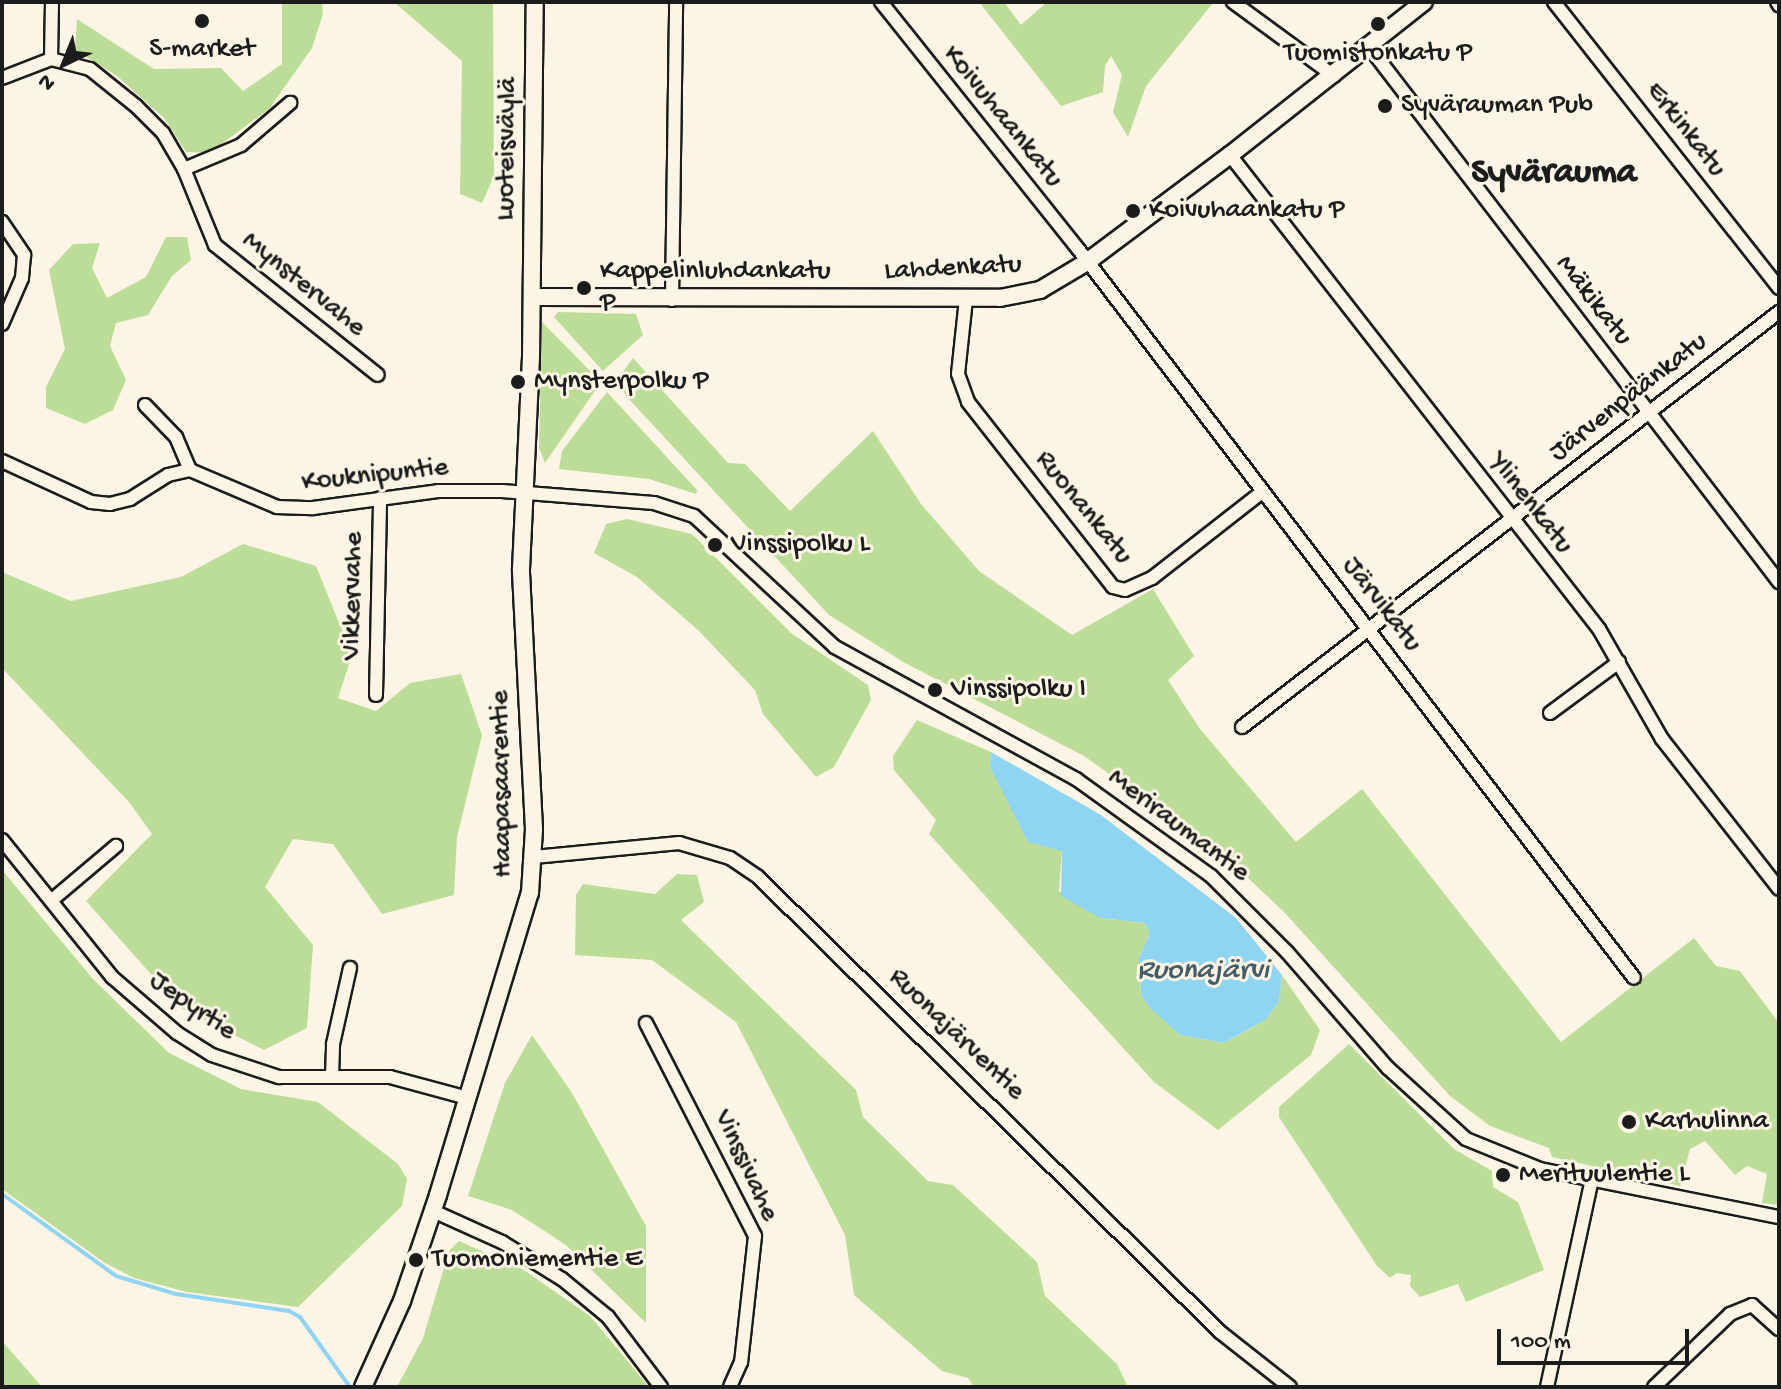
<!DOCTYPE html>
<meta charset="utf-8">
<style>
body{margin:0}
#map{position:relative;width:1781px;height:1389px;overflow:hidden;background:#fcf5e5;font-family:"Gochi Hand",sans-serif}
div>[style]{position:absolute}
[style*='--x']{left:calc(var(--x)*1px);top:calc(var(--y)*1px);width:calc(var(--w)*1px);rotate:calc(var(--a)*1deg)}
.green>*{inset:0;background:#bbdd97}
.water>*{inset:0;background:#8fd4f1}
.stream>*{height:4px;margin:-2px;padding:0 2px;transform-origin:2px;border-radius:2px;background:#8fd4f1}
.roads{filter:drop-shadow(2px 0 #1c1c1c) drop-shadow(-2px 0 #1c1c1c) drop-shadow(0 2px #1c1c1c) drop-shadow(0 -2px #1c1c1c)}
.minor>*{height:12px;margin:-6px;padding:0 6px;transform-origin:6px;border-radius:6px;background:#fcf5e5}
.major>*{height:16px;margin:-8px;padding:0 8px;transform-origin:8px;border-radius:8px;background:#fcf5e5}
.dots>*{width:22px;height:22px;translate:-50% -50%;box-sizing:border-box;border:4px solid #fcf5e5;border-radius:50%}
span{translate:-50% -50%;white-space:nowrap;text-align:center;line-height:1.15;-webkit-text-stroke:6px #fcf5e5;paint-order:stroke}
.poi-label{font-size:28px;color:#1c1c1c}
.left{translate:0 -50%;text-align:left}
.street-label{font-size:28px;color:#1c1c1c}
.water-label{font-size:30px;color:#445c67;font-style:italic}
.district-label{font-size:36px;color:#1c1c1c;font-weight:700}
.frame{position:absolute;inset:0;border:4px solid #1c1c1c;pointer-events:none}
.north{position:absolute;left:24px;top:24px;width:80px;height:80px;-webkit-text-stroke:6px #fcf5e5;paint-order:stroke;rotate:223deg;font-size:22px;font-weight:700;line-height:32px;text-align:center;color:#1c1c1c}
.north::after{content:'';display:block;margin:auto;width:28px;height:36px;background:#1c1c1c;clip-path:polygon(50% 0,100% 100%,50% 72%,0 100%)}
.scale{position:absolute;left:1497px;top:1329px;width:192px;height:36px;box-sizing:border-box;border:4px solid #1c1c1c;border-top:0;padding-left:10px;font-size:24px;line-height:28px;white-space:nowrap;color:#1c1c1c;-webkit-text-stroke:6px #fcf5e5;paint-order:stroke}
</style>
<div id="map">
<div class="green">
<i style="clip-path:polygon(282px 2px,322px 2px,323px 14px,312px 48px,269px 109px,209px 153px,186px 152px,165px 119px,117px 76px,75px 50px,77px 19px,154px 69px,221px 68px,243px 91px,282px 64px)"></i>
<i style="clip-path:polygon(394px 2px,493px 2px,494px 176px,482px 203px,460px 194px,462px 61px)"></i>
<i style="clip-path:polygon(979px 2px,1004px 2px,1021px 25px,1047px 2px,1213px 3px,1146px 86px,1128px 137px,1113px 112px,1122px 75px,1111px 56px,1105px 66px,1103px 92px,1061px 106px)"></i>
<i style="clip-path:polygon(166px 237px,187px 237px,191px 260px,172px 276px,148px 315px,116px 323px,110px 346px,126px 380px,113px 410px,85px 424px,46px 408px,46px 387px,65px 349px,49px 270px,73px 244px,100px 243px,92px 268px,107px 298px,146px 277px)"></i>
<i style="clip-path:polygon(558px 312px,636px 314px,643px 335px,603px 371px,554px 317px)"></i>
<i style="clip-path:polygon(542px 322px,601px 382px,545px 463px,539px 448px)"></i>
<i style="clip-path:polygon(633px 358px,728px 463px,745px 464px,790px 511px,873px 431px,921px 504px,979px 571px,1072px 635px,1153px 589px,1194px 656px,1168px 680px,1200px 729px,1296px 842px,1362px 789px,1561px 1042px,1694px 938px,1716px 966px,1740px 971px,1779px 1023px,1779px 1205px,1762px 1203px,1767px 1174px,1747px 1166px,1735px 1175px,1705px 1141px,1690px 1149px,1680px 1186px,1552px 1157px,1549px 1148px,1490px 1126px,1450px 1096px,1285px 913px,1225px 856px,1084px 756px,905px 663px,829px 615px,626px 396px,617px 380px)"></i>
<i style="clip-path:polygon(607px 392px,697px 490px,696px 494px,649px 479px,559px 469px,562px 451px)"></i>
<i style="clip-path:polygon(627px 519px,692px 534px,791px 633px,868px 685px,871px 700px,834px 767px,816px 777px,763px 714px,755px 690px,699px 631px,637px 577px,594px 553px,606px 524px)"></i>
<i style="clip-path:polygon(243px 544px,316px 566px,352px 655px,338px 698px,376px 711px,410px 683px,461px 674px,482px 735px,457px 837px,454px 895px,382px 914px,333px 844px,293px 839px,265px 887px,313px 945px,307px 1028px,264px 1050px,181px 1008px,86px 901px,152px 834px,129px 802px,2px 668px,2px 572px,71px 601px,181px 577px)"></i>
<i style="clip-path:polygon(917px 720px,991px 752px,990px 767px,1005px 792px,1049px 844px,1062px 850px,1059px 891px,1100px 918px,1145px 923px,1150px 933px,1139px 958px,1141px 995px,1180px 1035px,1224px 1043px,1248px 1030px,1265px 1020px,1279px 1002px,1282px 975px,1320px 1030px,1311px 1055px,1218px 1130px,1154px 1082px,929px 834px,936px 820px,894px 770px,893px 756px)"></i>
<i style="clip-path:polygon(2px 870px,93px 979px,169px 1053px,241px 1089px,318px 1102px,398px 1164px,407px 1179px,402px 1206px,298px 1307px,187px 1292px,134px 1278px,105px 1263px,2px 1189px)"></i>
<i style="clip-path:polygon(677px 874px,697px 875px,704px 902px,681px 920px,856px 1090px,863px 1117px,928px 1181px,953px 1185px,1037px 1262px,1045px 1296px,1117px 1364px,1128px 1387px,974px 1387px,968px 1378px,942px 1371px,854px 1295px,845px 1235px,736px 1022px,652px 960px,575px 955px,576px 895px,583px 884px,655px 894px)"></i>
<i style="clip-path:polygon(532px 1035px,572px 1093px,646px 1226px,646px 1323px,566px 1245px,512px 1210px,468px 1196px,505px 1083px)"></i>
<i style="clip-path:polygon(1349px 1044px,1454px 1149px,1492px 1171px,1493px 1187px,1518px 1202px,1544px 1270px,1466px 1302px,1458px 1284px,1420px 1297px,1410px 1286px,1411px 1275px,1397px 1273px,1390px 1278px,1377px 1266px,1279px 1117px,1279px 1107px)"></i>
<i style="clip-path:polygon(459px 1241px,524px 1270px,590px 1316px,649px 1387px,397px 1387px,423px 1338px,449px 1251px)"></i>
<i style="clip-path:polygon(2px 1341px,42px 1387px,2px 1387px)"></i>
</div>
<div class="water">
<i style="clip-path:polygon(991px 752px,1101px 815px,1236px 918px,1282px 975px,1279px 1002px,1265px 1020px,1224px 1043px,1180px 1035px,1149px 1007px,1141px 995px,1139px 958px,1150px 933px,1145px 923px,1100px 918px,1061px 896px,1062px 851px,1028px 842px,990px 767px)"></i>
</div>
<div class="stream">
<i style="--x:2;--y:1194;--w:140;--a:35.7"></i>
<i style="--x:116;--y:1276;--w:63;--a:16.7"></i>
<i style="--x:176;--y:1294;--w:114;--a:8.6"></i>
<i style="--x:289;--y:1311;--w:13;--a:29"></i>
<i style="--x:300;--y:1317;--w:86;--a:54.5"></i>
</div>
<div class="roads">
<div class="minor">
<i style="--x:881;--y:2;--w:317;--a:51.4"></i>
<i style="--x:1079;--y:250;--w:915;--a:52.68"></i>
<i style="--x:1233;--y:2;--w:125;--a:36.2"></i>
<i style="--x:1554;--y:2;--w:364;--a:51.8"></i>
<i style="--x:1777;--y:2;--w:4;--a:56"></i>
<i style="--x:1370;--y:48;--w:673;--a:52.55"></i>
<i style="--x:51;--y:59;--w:40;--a:14.4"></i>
<i style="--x:90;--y:69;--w:59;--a:38.8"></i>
<i style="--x:136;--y:106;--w:38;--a:45"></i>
<i style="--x:163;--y:133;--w:42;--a:59.7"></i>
<i style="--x:184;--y:169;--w:82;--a:67.8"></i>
<i style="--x:215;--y:245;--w:208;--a:38.6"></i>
<i style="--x:2;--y:78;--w:53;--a:-21.2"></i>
<i style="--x:51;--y:59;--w:57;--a:-89"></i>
<i style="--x:1230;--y:155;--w:601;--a:52.1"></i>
<i style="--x:1599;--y:629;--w:127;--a:60.2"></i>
<i style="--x:1662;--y:739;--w:190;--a:52"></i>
<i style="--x:184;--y:169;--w:62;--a:-22.8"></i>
<i style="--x:241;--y:145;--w:65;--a:-40.6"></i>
<i style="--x:2;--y:222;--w:40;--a:56"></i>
<i style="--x:24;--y:255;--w:23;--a:95"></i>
<i style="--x:22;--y:278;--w:50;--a:113.5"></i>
<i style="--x:966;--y:299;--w:75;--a:96.1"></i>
<i style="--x:958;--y:374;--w:30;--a:70"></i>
<i style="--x:968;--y:402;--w:235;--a:51.9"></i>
<i style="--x:1113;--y:587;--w:12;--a:14"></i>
<i style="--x:1125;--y:590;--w:30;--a:-24"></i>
<i style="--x:1152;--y:578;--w:140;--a:-38"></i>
<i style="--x:672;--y:300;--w:298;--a:-89.2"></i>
<i style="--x:145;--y:405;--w:45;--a:45.9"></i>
<i style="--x:176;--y:437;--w:36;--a:67"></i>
<i style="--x:190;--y:470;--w:95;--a:23"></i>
<i style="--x:277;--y:507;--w:36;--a:2"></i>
<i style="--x:313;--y:508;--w:126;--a:-7.7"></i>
<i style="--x:438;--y:491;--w:64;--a:0"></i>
<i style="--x:502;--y:491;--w:152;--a:4.5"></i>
<i style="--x:654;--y:503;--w:42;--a:18"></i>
<i style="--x:694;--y:516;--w:192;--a:42.9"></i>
<i style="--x:835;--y:647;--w:275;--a:28.7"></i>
<i style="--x:1076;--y:779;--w:166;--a:35.7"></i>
<i style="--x:1211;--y:876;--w:107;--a:45"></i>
<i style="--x:1287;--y:952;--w:154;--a:49"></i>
<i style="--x:1388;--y:1068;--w:105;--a:42.3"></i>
<i style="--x:1466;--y:1139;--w:80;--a:22.1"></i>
<i style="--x:1540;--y:1169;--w:244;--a:11.4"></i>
<i style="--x:2;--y:461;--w:98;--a:24.7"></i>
<i style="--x:91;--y:502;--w:19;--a:6"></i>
<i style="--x:110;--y:504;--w:21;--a:-14"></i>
<i style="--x:130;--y:499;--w:45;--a:-32.3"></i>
<i style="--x:168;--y:475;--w:23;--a:-13"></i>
<i style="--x:376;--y:695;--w:197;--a:-88.8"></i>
<i style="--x:1550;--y:713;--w:86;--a:-36.5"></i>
<i style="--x:1242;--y:727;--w:679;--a:-37.7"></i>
<i style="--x:2;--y:840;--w:176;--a:51.2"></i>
<i style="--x:112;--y:977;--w:86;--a:40.7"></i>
<i style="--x:177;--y:1033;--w:41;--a:32.2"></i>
<i style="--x:212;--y:1055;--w:71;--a:18.2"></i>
<i style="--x:279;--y:1077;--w:111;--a:0"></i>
<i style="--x:390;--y:1077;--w:81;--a:15.1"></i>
<i style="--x:534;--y:857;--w:146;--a:-5.5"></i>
<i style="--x:679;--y:843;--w:53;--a:16.4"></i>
<i style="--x:730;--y:858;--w:34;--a:34"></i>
<i style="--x:758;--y:877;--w:648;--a:44.56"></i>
<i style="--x:1220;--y:1332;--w:89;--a:38.2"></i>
<i style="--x:52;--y:900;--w:84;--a:-40.2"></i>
<i style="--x:646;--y:1023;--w:239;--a:62.9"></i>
<i style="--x:755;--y:1236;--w:127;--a:96.3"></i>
<i style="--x:741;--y:1362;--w:27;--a:114"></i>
<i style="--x:332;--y:1076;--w:32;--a:-88"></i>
<i style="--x:333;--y:1044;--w:78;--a:-77.4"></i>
<i style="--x:433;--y:1211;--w:76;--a:24.2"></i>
<i style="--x:502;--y:1242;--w:70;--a:31.7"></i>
<i style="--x:562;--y:1279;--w:60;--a:39.6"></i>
<i style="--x:608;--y:1317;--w:88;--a:52.9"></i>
<i style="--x:1547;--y:1387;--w:214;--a:-77.8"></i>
<i style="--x:1654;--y:1387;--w:105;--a:-43.8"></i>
<i style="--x:1730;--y:1314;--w:24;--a:-22"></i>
<i style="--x:1752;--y:1305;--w:36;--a:42"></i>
</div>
<div class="major">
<i style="--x:532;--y:297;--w:468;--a:0.1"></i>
<i style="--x:1000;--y:298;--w:41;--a:-11.3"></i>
<i style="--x:1040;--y:290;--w:55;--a:-30.8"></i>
<i style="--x:1087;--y:262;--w:179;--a:-36.8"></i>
<i style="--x:1230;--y:155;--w:247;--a:-38.3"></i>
<i style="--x:363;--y:1387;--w:94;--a:-65.6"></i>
<i style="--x:402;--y:1301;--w:112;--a:-71.2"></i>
<i style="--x:438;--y:1195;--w:316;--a:-73.1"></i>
<i style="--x:530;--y:893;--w:64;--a:-86.4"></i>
<i style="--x:534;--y:829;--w:260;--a:-92.9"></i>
<i style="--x:521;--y:569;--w:212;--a:-87.3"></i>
<i style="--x:531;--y:357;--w:355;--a:-89.4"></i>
</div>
</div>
<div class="dots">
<i style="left:202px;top:21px;background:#1c1c1c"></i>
<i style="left:1378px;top:24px;background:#1c1c1c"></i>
<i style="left:1385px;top:106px;background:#1c1c1c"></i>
<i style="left:1133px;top:211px;background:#1c1c1c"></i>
<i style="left:584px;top:288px;background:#1c1c1c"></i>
<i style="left:518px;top:382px;background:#1c1c1c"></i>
<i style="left:715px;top:545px;background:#1c1c1c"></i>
<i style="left:935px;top:690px;background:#1c1c1c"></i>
<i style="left:1629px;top:1122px;background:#1c1c1c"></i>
<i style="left:1503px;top:1175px;background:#1c1c1c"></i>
<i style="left:416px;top:1260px;background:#1c1c1c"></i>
</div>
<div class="poi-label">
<span style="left:202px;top:50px">S-market</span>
<span style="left:1378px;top:54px">Tuomistonkatu P</span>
<span class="left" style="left:1401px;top:106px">Syvärauman Pub</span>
<span class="left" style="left:1149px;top:211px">Koivuhaankatu P</span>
<span class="left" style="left:600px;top:288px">Kappelinluhdankatu<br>P</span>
<span class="left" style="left:534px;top:382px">Mynsterpolku P</span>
<span class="left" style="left:731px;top:545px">Vinssipolku L</span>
<span class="left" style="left:951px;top:690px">Vinssipolku I</span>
<span class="left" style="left:1645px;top:1122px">Karhulinna</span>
<span class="left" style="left:1519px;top:1175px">Merituulentie L</span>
<span class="left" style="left:432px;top:1260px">Tuomoniementie E</span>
</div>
<div class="street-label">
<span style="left:1002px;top:117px;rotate:51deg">Koivuhaankatu</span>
<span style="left:1685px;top:130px;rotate:52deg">Erkinkatu</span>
<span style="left:508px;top:149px;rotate:-89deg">Luoteisväylä</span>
<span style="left:953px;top:269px;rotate:-3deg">Lahdenkatu</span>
<span style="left:303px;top:285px;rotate:39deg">Mynstervahe</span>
<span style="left:1593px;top:301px;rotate:52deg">Mäkikatu</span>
<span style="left:1629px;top:398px;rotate:-38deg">Järvenpäänkatu</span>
<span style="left:375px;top:476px;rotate:-6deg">Kouknipuntie</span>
<span style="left:1530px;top:504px;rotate:52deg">Ylinenkatu</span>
<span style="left:1083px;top:508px;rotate:51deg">Ruonankatu</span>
<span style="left:354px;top:596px;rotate:-89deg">Vikkervahe</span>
<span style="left:1381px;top:605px;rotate:52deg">Järvikatu</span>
<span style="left:503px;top:784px;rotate:-91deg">Haapasaarentie</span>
<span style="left:1178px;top:826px;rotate:37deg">Meriraumantie</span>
<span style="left:192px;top:1007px;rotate:35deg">Jepyrtie</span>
<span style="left:956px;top:1035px;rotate:44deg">Ruonajärventie</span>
<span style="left:745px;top:1166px;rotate:65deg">Vinssivahe</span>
</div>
<div class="water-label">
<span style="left:1203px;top:972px">Ruonajärvi</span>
</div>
<div class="district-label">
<span style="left:1554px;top:174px">Syvärauma</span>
</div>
<div class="frame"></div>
<div class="north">N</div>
<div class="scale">100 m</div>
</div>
